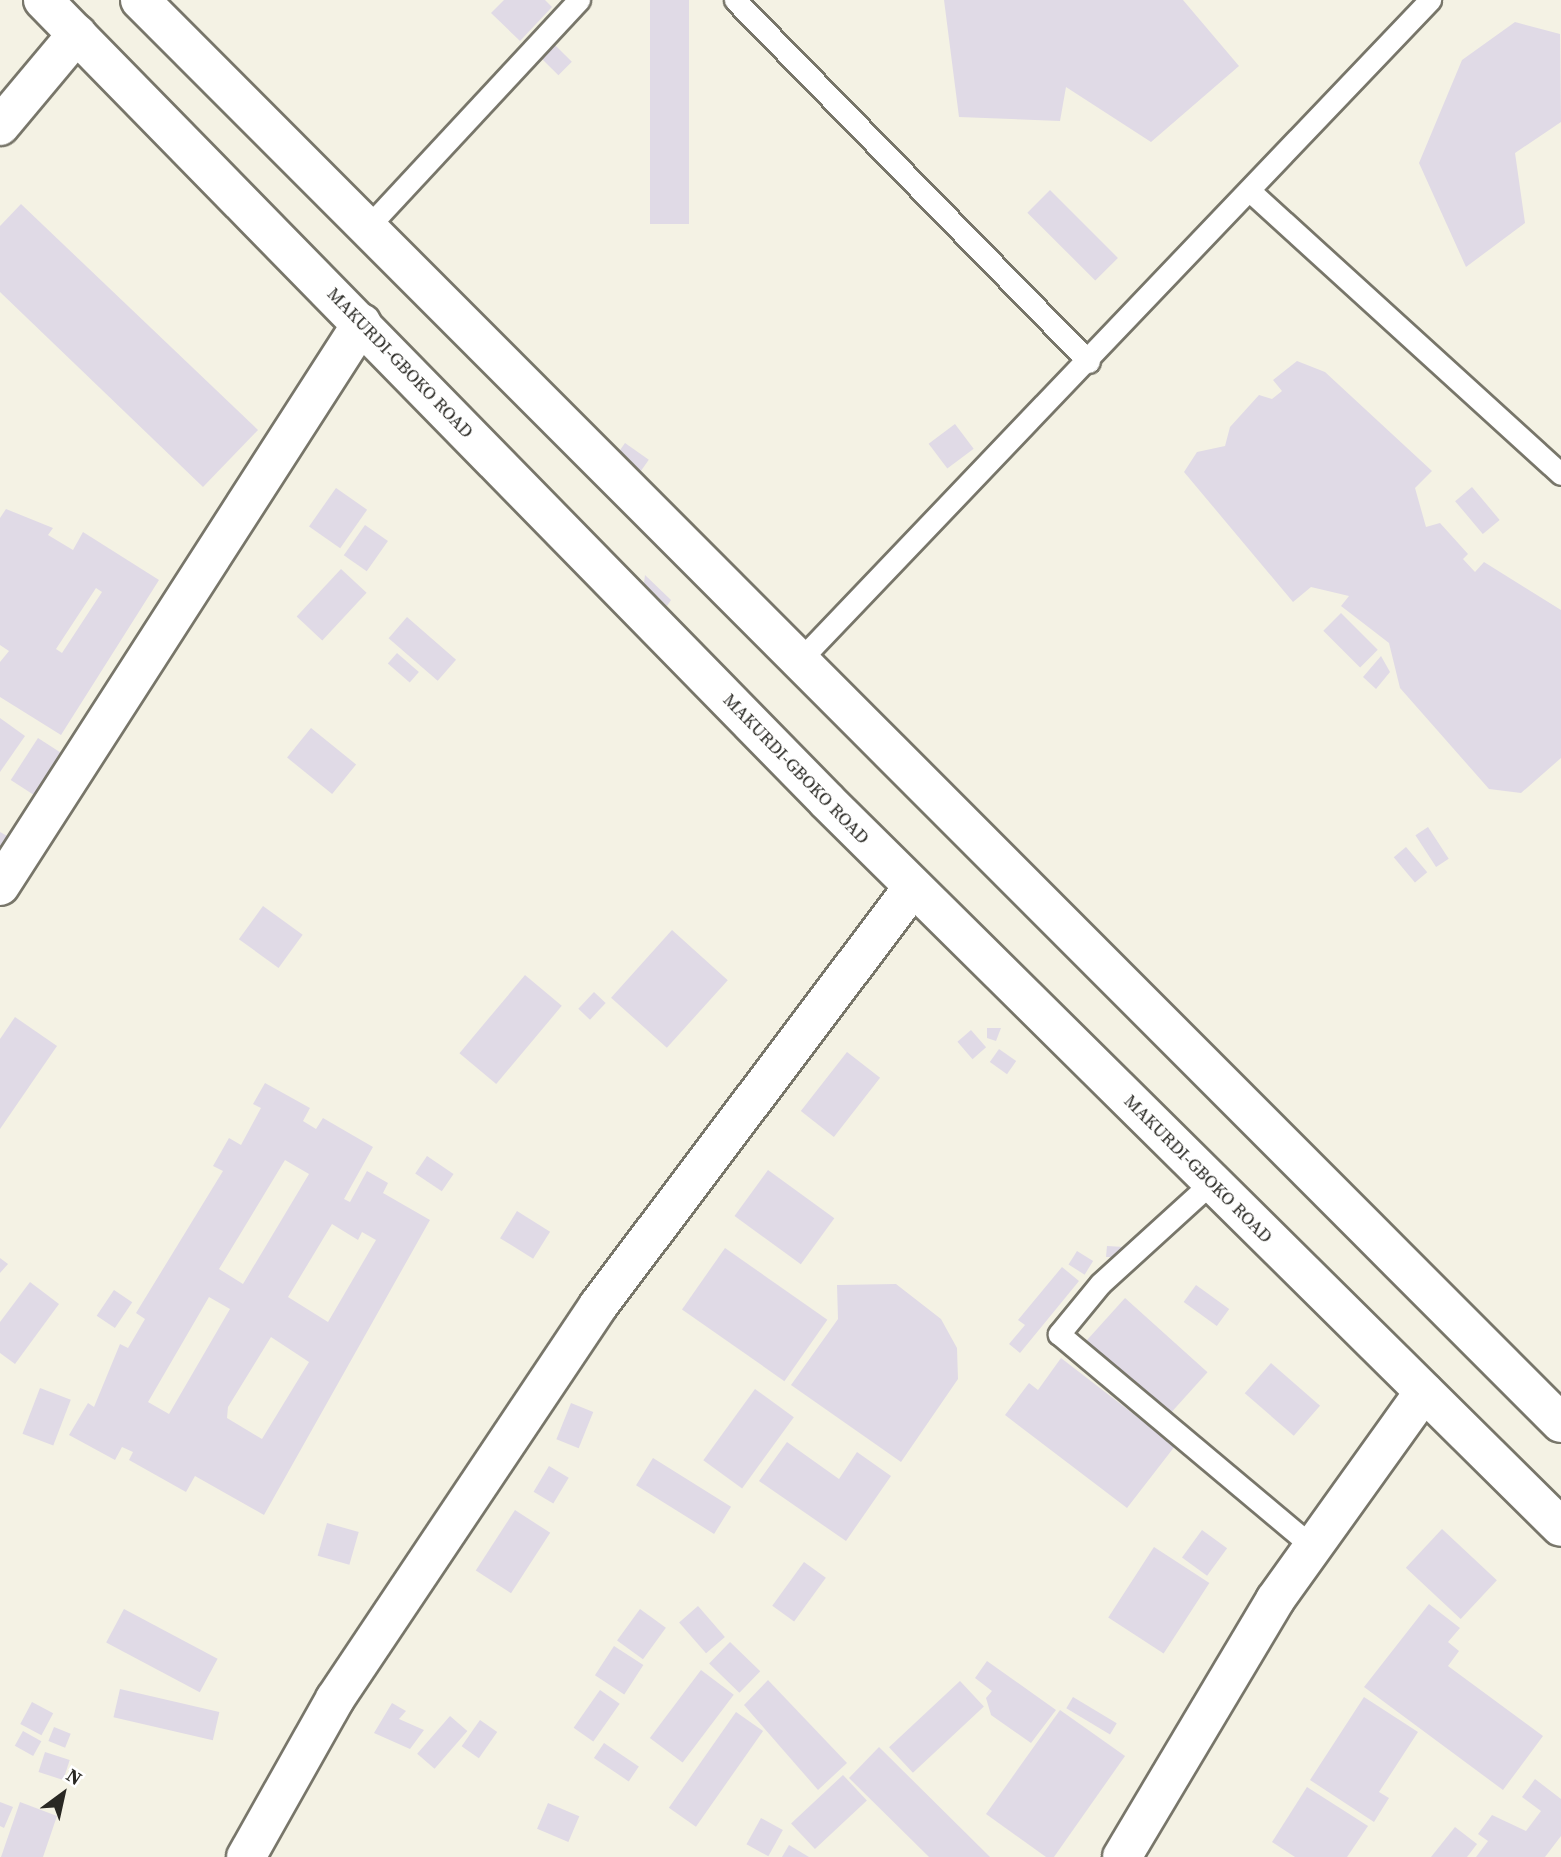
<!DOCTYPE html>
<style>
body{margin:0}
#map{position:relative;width:1561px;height:1857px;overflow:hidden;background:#f4f2e4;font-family:"Source Serif 4",serif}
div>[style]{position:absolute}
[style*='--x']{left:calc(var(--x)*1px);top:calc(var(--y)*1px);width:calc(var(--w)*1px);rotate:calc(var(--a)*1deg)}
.building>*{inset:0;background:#e0dae6;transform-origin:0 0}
.roads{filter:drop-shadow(2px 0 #78766a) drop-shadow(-2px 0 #78766a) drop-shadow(0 2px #78766a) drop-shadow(0 -2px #78766a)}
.service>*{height:21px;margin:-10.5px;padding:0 10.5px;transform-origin:10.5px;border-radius:10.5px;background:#fff}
.minor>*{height:38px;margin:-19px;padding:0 19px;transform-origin:19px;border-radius:19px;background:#fff}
.primary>*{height:38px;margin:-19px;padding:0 19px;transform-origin:19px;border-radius:19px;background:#fff}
span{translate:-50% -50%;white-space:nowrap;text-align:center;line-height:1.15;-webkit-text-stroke:5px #fff;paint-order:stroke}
.street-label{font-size:18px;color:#292823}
.north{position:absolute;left:28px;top:1759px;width:70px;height:70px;-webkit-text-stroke:5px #fff;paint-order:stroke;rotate:33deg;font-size:19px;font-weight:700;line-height:28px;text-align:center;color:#292823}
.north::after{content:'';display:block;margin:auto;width:24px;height:32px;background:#292823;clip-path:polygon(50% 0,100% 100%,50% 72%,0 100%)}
</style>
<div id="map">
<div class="building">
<i style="clip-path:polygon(504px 0,545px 0,552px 7px,520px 41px,491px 13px)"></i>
<i style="left:650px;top:0;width:39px;height:224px"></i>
<i style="clip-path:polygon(944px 0,1183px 0,1239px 66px,1151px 142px,1066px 87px,1060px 121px,959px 117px)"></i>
<i style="clip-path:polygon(1515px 22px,1560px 34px,1561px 122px,1515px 153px,1525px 223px,1466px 267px,1419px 163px,1462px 60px)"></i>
<i style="left:552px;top:42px;width:28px;height:19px;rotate:45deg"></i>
<i style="left:1050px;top:190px;width:96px;height:32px;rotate:45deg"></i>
<i style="clip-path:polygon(21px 204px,258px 430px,203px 487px,0 292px,0 226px)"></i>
<i style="clip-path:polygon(1297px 361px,1325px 372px,1432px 471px,1415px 488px,1426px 527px,1440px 523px,1468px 554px,1463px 559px,1475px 572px,1484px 562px,1561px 610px,1561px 758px,1521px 793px,1489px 789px,1400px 688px,1389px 643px,1341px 606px,1349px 596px,1311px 587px,1293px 602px,1184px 472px,1197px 452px,1225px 446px,1230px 427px,1259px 395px,1272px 399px,1282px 391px,1273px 380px)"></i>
<i style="left:955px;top:424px;width:31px;height:33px;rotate:53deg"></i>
<i style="left:625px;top:443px;width:29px;height:15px;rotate:35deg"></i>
<i style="left:1472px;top:487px;width:43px;height:22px;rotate:50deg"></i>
<i style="left:336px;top:488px;width:38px;height:47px;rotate:35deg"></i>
<i style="clip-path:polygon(evenodd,6px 509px,53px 528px,48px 535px,73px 550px,83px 532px,159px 580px,61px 735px,0 697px,0 662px,9px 651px,0 645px,0 518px,6px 509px,96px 588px,102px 592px,62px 653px,56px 649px,96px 588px)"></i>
<i style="left:365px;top:525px;width:28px;height:37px;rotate:35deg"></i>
<i style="left:341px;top:569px;width:35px;height:65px;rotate:43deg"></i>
<i style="clip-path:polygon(645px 575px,671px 600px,667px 606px,644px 583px)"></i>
<i style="left:1341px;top:613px;width:52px;height:25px;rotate:45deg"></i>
<i style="left:407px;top:617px;width:65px;height:28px;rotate:41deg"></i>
<i style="left:397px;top:653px;width:29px;height:14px;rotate:41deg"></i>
<i style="clip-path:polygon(1381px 656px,1390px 672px,1376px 689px,1363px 677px)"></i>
<i style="clip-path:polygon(0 718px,25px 736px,0 772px)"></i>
<i style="left:311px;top:728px;width:58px;height:38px;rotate:39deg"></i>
<i style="left:38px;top:738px;width:30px;height:50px;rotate:33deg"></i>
<i style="left:1428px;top:827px;width:38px;height:15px;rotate:57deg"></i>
<i style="clip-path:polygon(0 832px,9px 837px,0 854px)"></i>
<i style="left:1406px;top:847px;width:33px;height:16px;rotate:50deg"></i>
<i style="left:263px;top:906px;width:49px;height:41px;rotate:36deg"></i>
<i style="left:672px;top:930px;width:75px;height:91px;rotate:42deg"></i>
<i style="left:525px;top:975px;width:48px;height:102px;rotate:40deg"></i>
<i style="left:594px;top:992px;width:16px;height:23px;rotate:43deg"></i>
<i style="clip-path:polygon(15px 1017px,57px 1046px,0 1129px,0 1039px)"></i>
<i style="clip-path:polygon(987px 1028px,1001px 1028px,996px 1041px,987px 1038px)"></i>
<i style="left:971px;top:1030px;width:23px;height:18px;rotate:49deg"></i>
<i style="left:999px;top:1049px;width:21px;height:16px;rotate:35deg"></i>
<i style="left:847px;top:1052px;width:42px;height:75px;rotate:38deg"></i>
<i style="clip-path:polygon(evenodd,265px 1083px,310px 1108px,303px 1121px,316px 1129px,323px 1118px,373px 1147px,344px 1199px,350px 1202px,367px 1171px,388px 1183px,383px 1193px,430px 1220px,264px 1515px,195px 1476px,186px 1492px,129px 1460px,133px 1452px,122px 1447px,115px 1460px,69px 1435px,88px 1403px,94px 1407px,120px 1344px,128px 1348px,145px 1319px,136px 1313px,223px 1171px,213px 1166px,229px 1138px,241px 1145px,261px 1108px,253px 1104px,265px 1083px,285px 1160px,309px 1174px,243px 1284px,219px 1269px,285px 1160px,265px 1083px,332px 1224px,358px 1240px,362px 1232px,376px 1240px,328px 1322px,288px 1297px,332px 1224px,265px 1083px,209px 1297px,230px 1309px,169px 1414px,148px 1402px,209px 1297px,265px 1083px,271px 1337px,309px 1362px,262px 1439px,227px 1418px,228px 1407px,271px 1337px)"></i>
<i style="left:427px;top:1156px;width:32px;height:21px;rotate:34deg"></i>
<i style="left:768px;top:1170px;width:82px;height:57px;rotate:36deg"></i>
<i style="left:517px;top:1211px;width:39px;height:32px;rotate:32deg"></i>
<i style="clip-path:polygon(1107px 1246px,1124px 1247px,1119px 1257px,1106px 1257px)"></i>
<i style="left:725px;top:1248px;width:125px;height:75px;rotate:35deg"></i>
<i style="left:1077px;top:1251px;width:19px;height:16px;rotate:32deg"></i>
<i style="clip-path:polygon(0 1258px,8px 1264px,0 1273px)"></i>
<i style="clip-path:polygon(1062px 1267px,1079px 1281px,1020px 1353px,1009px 1344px,1025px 1325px,1018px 1320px)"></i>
<i style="clip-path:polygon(30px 1282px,59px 1304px,15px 1364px,0 1353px,0 1322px)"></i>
<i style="clip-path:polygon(896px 1284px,941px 1319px,957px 1348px,958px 1379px,901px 1462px,791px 1385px,838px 1319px,837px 1285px)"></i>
<i style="left:1196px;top:1285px;width:41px;height:21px;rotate:36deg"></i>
<i style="left:114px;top:1290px;width:22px;height:31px;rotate:34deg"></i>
<i style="left:1125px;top:1298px;width:111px;height:60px;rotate:42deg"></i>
<i style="clip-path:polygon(1061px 1358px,1175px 1446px,1127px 1508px,1005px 1415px,1029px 1383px,1038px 1390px)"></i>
<i style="left:1271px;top:1363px;width:65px;height:40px;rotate:41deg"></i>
<i style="left:40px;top:1388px;width:33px;height:49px;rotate:21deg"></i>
<i style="left:755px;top:1389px;width:48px;height:88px;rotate:36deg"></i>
<i style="left:571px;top:1403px;width:24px;height:39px;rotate:22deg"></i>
<i style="clip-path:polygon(787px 1442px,839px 1479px,857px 1452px,891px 1476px,846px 1541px,759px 1481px)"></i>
<i style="left:653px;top:1458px;width:92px;height:32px;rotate:32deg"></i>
<i style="left:549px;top:1466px;width:23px;height:30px;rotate:31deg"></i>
<i style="left:515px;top:1510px;width:42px;height:72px;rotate:33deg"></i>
<i style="left:327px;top:1523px;width:33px;height:34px;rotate:16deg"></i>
<i style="left:1442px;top:1529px;width:75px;height:53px;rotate:43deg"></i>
<i style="left:1202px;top:1530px;width:31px;height:34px;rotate:36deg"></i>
<i style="left:1154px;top:1547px;width:66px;height:84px;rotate:33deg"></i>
<i style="left:804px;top:1562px;width:27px;height:54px;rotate:36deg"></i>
<i style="clip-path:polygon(1429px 1604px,1460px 1628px,1448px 1642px,1459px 1651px,1448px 1666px,1543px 1736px,1503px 1790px,1364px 1687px)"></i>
<i style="left:698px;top:1606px;width:41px;height:25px;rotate:49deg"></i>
<i style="left:124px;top:1609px;width:106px;height:38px;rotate:28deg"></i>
<i style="left:640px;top:1609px;width:32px;height:39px;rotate:36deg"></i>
<i style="left:730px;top:1642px;width:42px;height:30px;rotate:44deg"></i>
<i style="left:614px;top:1646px;width:35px;height:35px;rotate:33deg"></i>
<i style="clip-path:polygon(987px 1661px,1056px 1710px,1031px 1743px,991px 1715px,986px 1698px,992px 1691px,975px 1678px)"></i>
<i style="left:701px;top:1670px;width:41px;height:85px;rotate:37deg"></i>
<i style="clip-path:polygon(768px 1680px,847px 1763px,818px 1790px,744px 1705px)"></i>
<i style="left:960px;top:1681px;width:35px;height:97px;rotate:47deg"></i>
<i style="left:120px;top:1689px;width:102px;height:29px;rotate:13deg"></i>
<i style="left:600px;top:1690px;width:24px;height:46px;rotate:35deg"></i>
<i style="left:1073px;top:1697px;width:51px;height:13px;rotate:31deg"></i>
<i style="clip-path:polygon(1364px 1697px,1418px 1732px,1379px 1792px,1389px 1798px,1374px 1822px,1310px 1780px)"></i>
<i style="left:32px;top:1702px;width:24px;height:25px;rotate:28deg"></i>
<i style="clip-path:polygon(392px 1703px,406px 1711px,399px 1719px,424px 1730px,410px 1749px,374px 1733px)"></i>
<i style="clip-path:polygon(1060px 1710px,1125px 1756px,1054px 1857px,1046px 1857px,986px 1814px)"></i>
<i style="left:736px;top:1712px;width:33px;height:117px;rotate:35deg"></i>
<i style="left:450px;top:1716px;width:23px;height:50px;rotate:41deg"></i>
<i style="left:480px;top:1720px;width:21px;height:32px;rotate:35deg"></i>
<i style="left:54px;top:1727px;width:18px;height:15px;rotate:22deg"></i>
<i style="left:23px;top:1731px;width:21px;height:17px;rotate:29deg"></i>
<i style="left:604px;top:1743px;width:42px;height:18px;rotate:34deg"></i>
<i style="clip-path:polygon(879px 1747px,990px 1857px,929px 1857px,849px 1778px)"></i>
<i style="left:45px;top:1752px;width:26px;height:21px;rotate:18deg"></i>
<i style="left:843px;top:1775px;width:35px;height:71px;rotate:47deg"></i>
<i style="clip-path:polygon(1535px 1779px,1561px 1799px,1561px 1836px,1545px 1857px,1476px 1857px,1488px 1841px,1478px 1834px,1492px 1815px,1526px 1831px,1541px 1811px,1522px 1797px)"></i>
<i style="clip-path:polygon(1307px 1787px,1368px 1826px,1347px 1857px,1295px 1857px,1272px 1842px)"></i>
<i style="clip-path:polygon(0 1802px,13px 1807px,4px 1828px,0 1826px)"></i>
<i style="clip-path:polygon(20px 1802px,57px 1816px,43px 1857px,1px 1857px)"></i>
<i style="left:548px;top:1803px;width:34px;height:28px;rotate:23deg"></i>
<i style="left:761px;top:1818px;width:25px;height:30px;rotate:29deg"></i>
<i style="clip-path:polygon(1455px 1827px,1477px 1844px,1467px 1857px,1431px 1857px)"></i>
<i style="clip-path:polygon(789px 1845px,809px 1857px,782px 1857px)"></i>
</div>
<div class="roads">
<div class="service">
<i style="--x:735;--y:0;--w:506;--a:45.64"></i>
<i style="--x:1251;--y:192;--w:419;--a:42.3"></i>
<i style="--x:366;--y:229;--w:313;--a:-47.1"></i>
<i style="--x:797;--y:663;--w:917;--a:-46.33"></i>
<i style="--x:1212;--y:1182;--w:151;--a:137.7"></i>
<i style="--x:1100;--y:1284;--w:65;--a:129.4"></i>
<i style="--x:1059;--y:1334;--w:333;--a:40"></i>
</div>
<div class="minor">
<i style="--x:0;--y:126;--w:120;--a:-50.1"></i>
<i style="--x:0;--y:886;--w:669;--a:-57.26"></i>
<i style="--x:246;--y:1857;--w:181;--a:-60.6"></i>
<i style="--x:335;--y:1699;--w:473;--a:-56.2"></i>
<i style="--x:598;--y:1306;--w:524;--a:-53.06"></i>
<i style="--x:1122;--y:1857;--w:299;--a:-59.2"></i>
<i style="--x:1275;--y:1600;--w:256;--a:-54.4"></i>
</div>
<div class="primary">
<i style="--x:43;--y:0;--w:1121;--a:45.61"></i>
<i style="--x:827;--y:801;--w:1032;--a:44.69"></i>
<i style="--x:140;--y:0;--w:2011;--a:45.04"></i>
</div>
</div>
<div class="street-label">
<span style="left:400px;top:363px;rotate:46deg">MAKURDI-GBOKO ROAD</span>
<span style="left:796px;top:769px;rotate:46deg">MAKURDI-GBOKO ROAD</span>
<span style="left:1198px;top:1169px;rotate:45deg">MAKURDI-GBOKO ROAD</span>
</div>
<div class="north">N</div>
</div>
